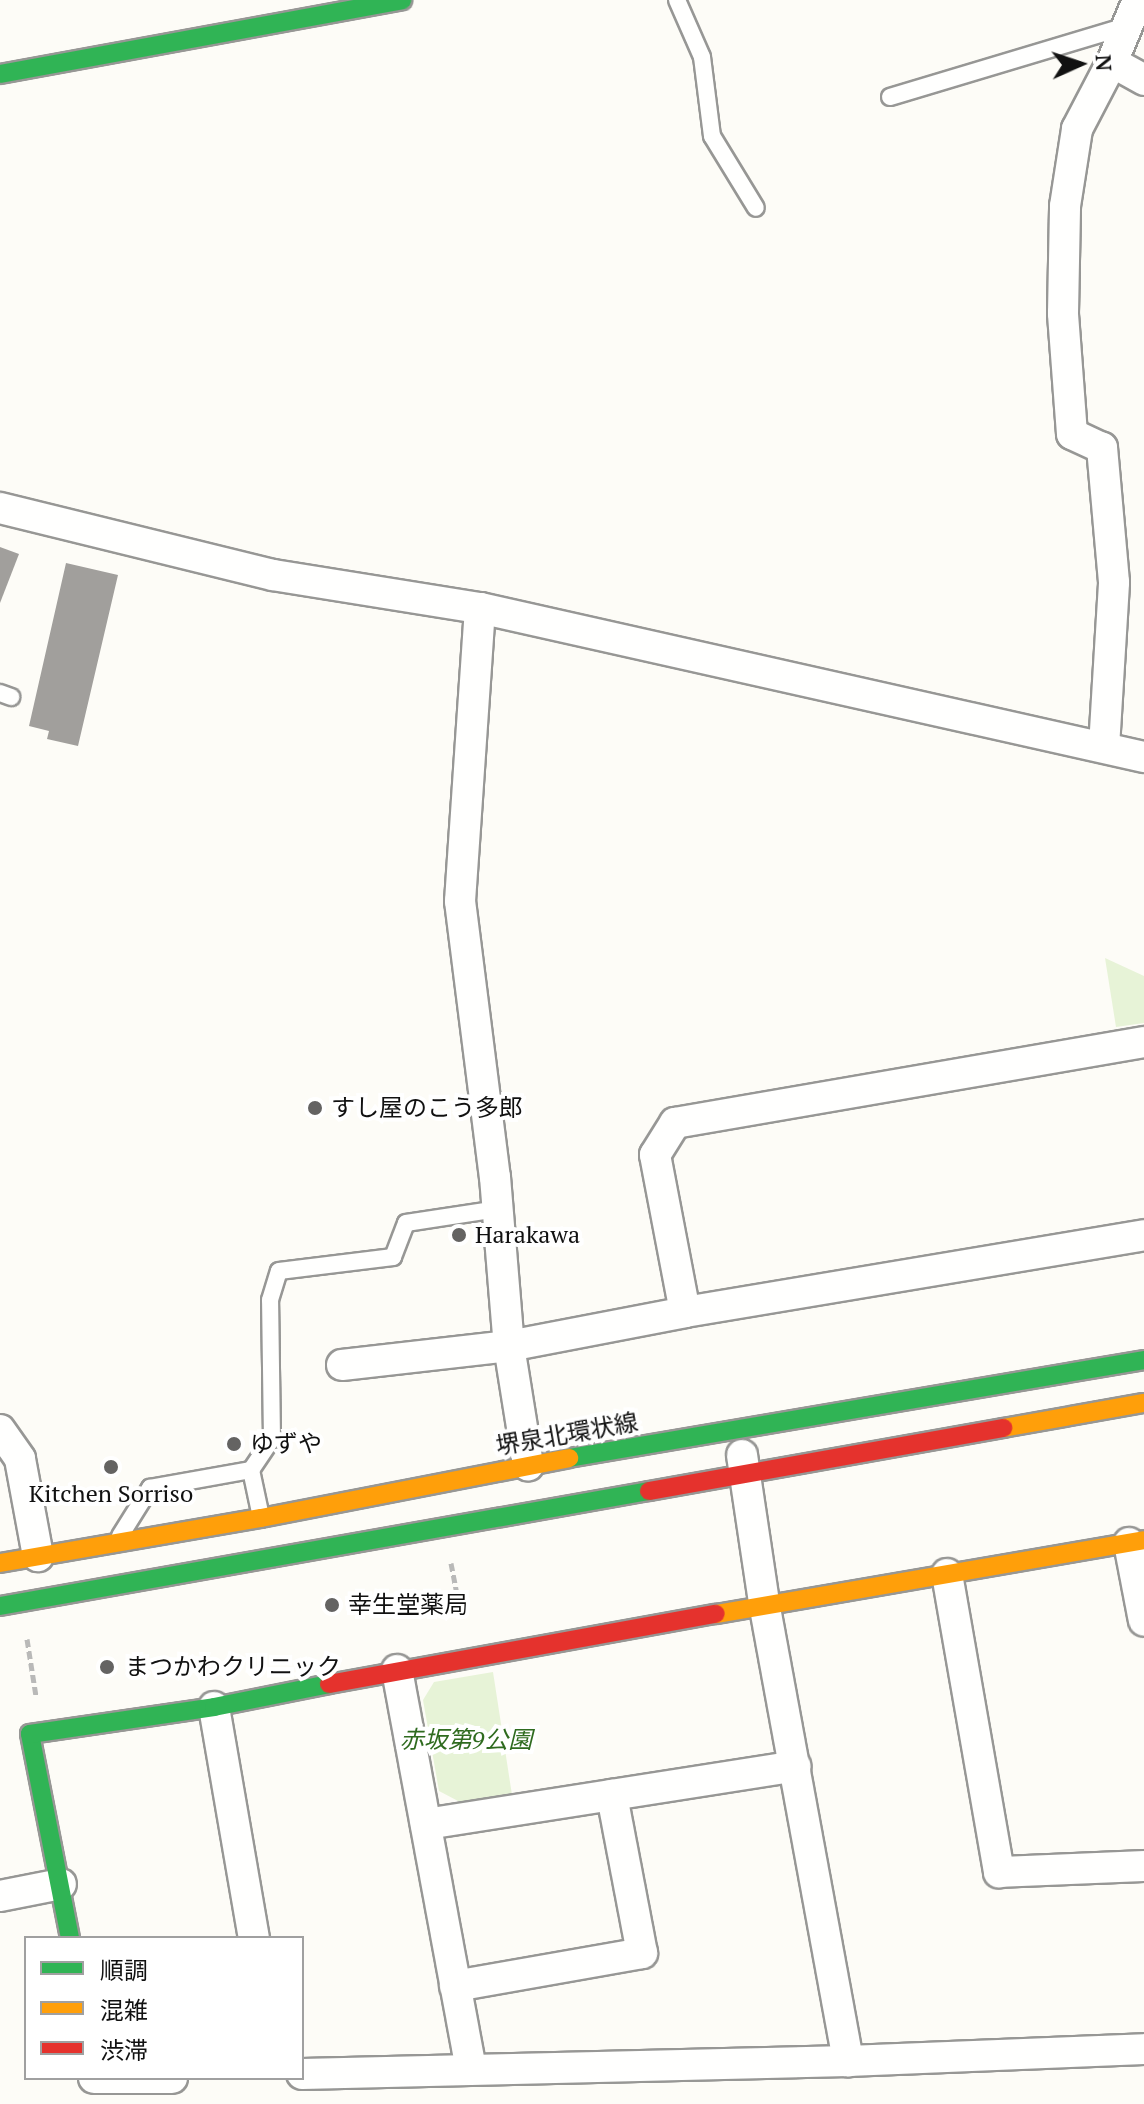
<!DOCTYPE html>
<meta charset="utf-8">
<style>
body{margin:0}
#map{position:relative;width:1144px;height:2104px;overflow:hidden;background:#fdfcf7;font-family:"PT Serif","Noto Sans JP",serif}
div>[style]{position:absolute}
[style*='--x']{left:calc(var(--x)*1px);top:calc(var(--y)*1px);width:calc(var(--w)*1px);rotate:calc(var(--a)*1deg)}
.green>*{inset:0;background:#e7f3d7}
.building>*{inset:0;background:#a19f9c}
.path>*{height:5px;margin-top:-2.5px;transform-origin:0;background:repeating-linear-gradient(90deg,#b9b9b8 0 8px,transparent 0 12px)}
.roads{filter:drop-shadow(2px 0 #979795) drop-shadow(-2px 0 #979795) drop-shadow(0 2px #979795) drop-shadow(0 -2px #979795)}
.lane>*{height:16px;margin:-8px;padding:0 8px;transform-origin:8px;border-radius:8px;background:#fffffe}
.street>*{height:30px;margin:-15px;padding:0 15px;transform-origin:15px;border-radius:15px;background:#fffffe}
.fast>*{height:18px;margin:-9px;padding:0 9px;transform-origin:9px;border-radius:9px;background:#30b455}
.slow>*{height:18px;margin:-9px;padding:0 9px;transform-origin:9px;border-radius:9px;background:#ff9f0a}
.jam>*{height:18px;margin:-9px;padding:0 9px;transform-origin:9px;border-radius:9px;background:#e5322d}
.dots>*{width:22px;height:22px;translate:-50% -50%;box-sizing:border-box;border:4px solid #fff;border-radius:50%}
span{translate:-50% -50%;white-space:nowrap;text-align:center;line-height:1.15;-webkit-text-stroke:8px #fff;paint-order:stroke}
.poi-label{font-size:24px;color:#111}
.left{translate:0 -50%;text-align:left}
.street-label{font-size:24px;color:#111}
.park-label{font-size:24px;color:#2f6b1f;font-style:italic}
.legend{position:absolute;left:24px;top:1936px;width:280px;height:144px;box-sizing:border-box;background:#fff;border:2px solid #a0a0a0;margin:0;padding:10px 14px;list-style:none;font-size:24px;color:#111}
.legend li{display:flex;align-items:center;gap:16px;height:40px}
.legend b{width:40px;border:2px solid #a0a0a0}
.north{position:absolute;left:1040px;top:24px;width:80px;height:80px;-webkit-text-stroke:6px #fff;paint-order:stroke;rotate:87deg;font-size:22px;font-weight:700;line-height:32px;text-align:center;color:#111}
.north::after{content:'';display:block;margin:auto;width:28px;height:36px;background:#111;clip-path:polygon(50% 0,100% 100%,50% 72%,0 100%)}
</style>
<div id="map">
<div class="green">
<i style="clip-path:polygon(1105px 958px,1144px 976px,1144px 1023px,1116px 1027px)"></i>
<i style="clip-path:polygon(493px 1672px,512px 1795px,460px 1802px,439px 1791px,423px 1700px,434px 1682px)"></i>
</div>
<div class="building">
<i style="clip-path:polygon(0 547px,19px 554px,0 603px)"></i>
<i style="clip-path:polygon(66px 563px,118px 575px,78px 746px,47px 739px,49px 731px,29px 726px)"></i>
</div>
<div class="path">
<i style="--x:451;--y:1563;--w:58;--a:79.1"></i>
<i style="--x:27;--y:1639;--w:58;--a:81"></i>
</div>
<div class="roads">
<div class="lane">
<i style="--x:677;--y:0;--w:62;--a:66.3"></i>
<i style="--x:702;--y:57;--w:80;--a:82.8"></i>
<i style="--x:712;--y:136;--w:84;--a:58.6"></i>
<i style="--x:890;--y:97;--w:247;--a:-16.7"></i>
<i style="--x:0;--y:693;--w:12;--a:20"></i>
<i style="--x:261;--y:1517;--w:48;--a:-102"></i>
<i style="--x:251;--y:1470;--w:37;--a:-56"></i>
<i style="--x:272;--y:1439;--w:139;--a:-90.8"></i>
<i style="--x:270;--y:1300;--w:30;--a:-73"></i>
<i style="--x:279;--y:1271;--w:115;--a:-7"></i>
<i style="--x:393;--y:1257;--w:36;--a:-69"></i>
<i style="--x:406;--y:1223;--w:92;--a:-8.7"></i>
<i style="--x:120;--y:1536;--w:57;--a:-58"></i>
<i style="--x:150;--y:1488;--w:103;--a:-10.1"></i>
</div>
<div class="street">
<i style="--x:1112;--y:62;--w:37;--a:29"></i>
<i style="--x:0;--y:508;--w:281;--a:13.8"></i>
<i style="--x:273;--y:575;--w:210;--a:9.1"></i>
<i style="--x:480;--y:608;--w:681;--a:12.65"></i>
<i style="--x:480;--y:608;--w:294;--a:93.9"></i>
<i style="--x:460;--y:901;--w:278;--a:82.8"></i>
<i style="--x:495;--y:1177;--w:170;--a:85.3"></i>
<i style="--x:509;--y:1346;--w:121;--a:80.9"></i>
<i style="--x:1104;--y:747;--w:165;--a:-86.5"></i>
<i style="--x:1114;--y:582;--w:135;--a:-95.1"></i>
<i style="--x:1102;--y:448;--w:33;--a:-155"></i>
<i style="--x:1072;--y:434;--w:121;--a:-94.3"></i>
<i style="--x:1063;--y:313;--w:107;--a:-88.9"></i>
<i style="--x:1065;--y:206;--w:78;--a:-81.1"></i>
<i style="--x:1077;--y:129;--w:76;--a:-62.4"></i>
<i style="--x:1112;--y:62;--w:67;--a:-67.2"></i>
<i style="--x:685;--y:1312;--w:160;--a:-100.8"></i>
<i style="--x:655;--y:1155;--w:38;--a:-58"></i>
<i style="--x:675;--y:1123;--w:476;--a:-9.8"></i>
<i style="--x:342;--y:1365;--w:168;--a:-6.5"></i>
<i style="--x:509;--y:1346;--w:179;--a:-10.9"></i>
<i style="--x:685;--y:1312;--w:465;--a:-9.5"></i>
<i style="--x:0;--y:1430;--w:35;--a:55"></i>
<i style="--x:20;--y:1459;--w:99;--a:79.5"></i>
<i style="--x:742;--y:1455;--w:155;--a:81.5"></i>
<i style="--x:765;--y:1608;--w:461;--a:79.6"></i>
<i style="--x:1129;--y:1543;--w:79;--a:79.1"></i>
<i style="--x:947;--y:1574;--w:303;--a:80.1"></i>
<i style="--x:999;--y:1872;--w:145;--a:-2.4"></i>
<i style="--x:397;--y:1670;--w:405;--a:79.5"></i>
<i style="--x:214;--y:1707;--w:234;--a:80.2"></i>
<i style="--x:426;--y:1824;--w:374;--a:-8.9"></i>
<i style="--x:0;--y:1896;--w:62;--a:-11.1"></i>
<i style="--x:455;--y:1986;--w:190;--a:-10"></i>
<i style="--x:642;--y:1953;--w:161;--a:-100.8"></i>
<i style="--x:302;--y:2074;--w:546;--a:-1.36"></i>
<i style="--x:848;--y:2061;--w:296;--a:-2.3"></i>
<i style="--x:94;--y:2078;--w:78;--a:0"></i>
</div>
<div class="fast">
<i style="--x:0;--y:74;--w:409;--a:-10.4"></i>
<i style="--x:569;--y:1458;--w:583;--a:-9.67"></i>
<i style="--x:0;--y:1606;--w:659;--a:-10.05"></i>
<i style="--x:70;--y:1938;--w:208;--a:-101.1"></i>
<i style="--x:30;--y:1734;--w:186;--a:-8.3"></i>
<i style="--x:214;--y:1707;--w:117;--a:-11.3"></i>
</div>
<div class="slow">
<i style="--x:1003;--y:1428;--w:143;--a:-10.1"></i>
<i style="--x:0;--y:1563;--w:265;--a:-9.8"></i>
<i style="--x:261;--y:1518;--w:314;--a:-11"></i>
<i style="--x:716;--y:1614;--w:434;--a:-9.8"></i>
</div>
<div class="jam">
<i style="--x:649;--y:1491;--w:360;--a:-10.1"></i>
<i style="--x:329;--y:1684;--w:393;--a:-10.3"></i>
</div>
</div>
<div class="dots">
<i style="left:315px;top:1108px;background:#646362"></i>
<i style="left:459px;top:1235px;background:#646362"></i>
<i style="left:234px;top:1444px;background:#646362"></i>
<i style="left:111px;top:1467px;background:#646362"></i>
<i style="left:332px;top:1605px;background:#646362"></i>
<i style="left:107px;top:1667px;background:#646362"></i>
</div>
<div class="poi-label">
<span class="left" style="left:331px;top:1108px">すし屋のこう多郎</span>
<span class="left" style="left:475px;top:1235px">Harakawa</span>
<span class="left" style="left:250px;top:1444px">ゆずや</span>
<span style="left:111px;top:1494px">Kitchen Sorriso</span>
<span class="left" style="left:348px;top:1605px">幸生堂薬局</span>
<span class="left" style="left:125px;top:1667px">まつかわクリニック</span>
</div>
<div class="street-label">
<span style="left:567px;top:1434px;rotate:-10deg">堺泉北環状線</span>
</div>
<div class="park-label">
<span style="left:466px;top:1740px">赤坂第9公園</span>
</div>
<ul class="legend">
<li><b style="height:10px;background:#30b455"></b>順調</li>
<li><b style="height:10px;background:#ff9f0a"></b>混雑</li>
<li><b style="height:10px;background:#e5322d"></b>渋滞</li>
</ul>
<div class="north">N</div>
</div>
